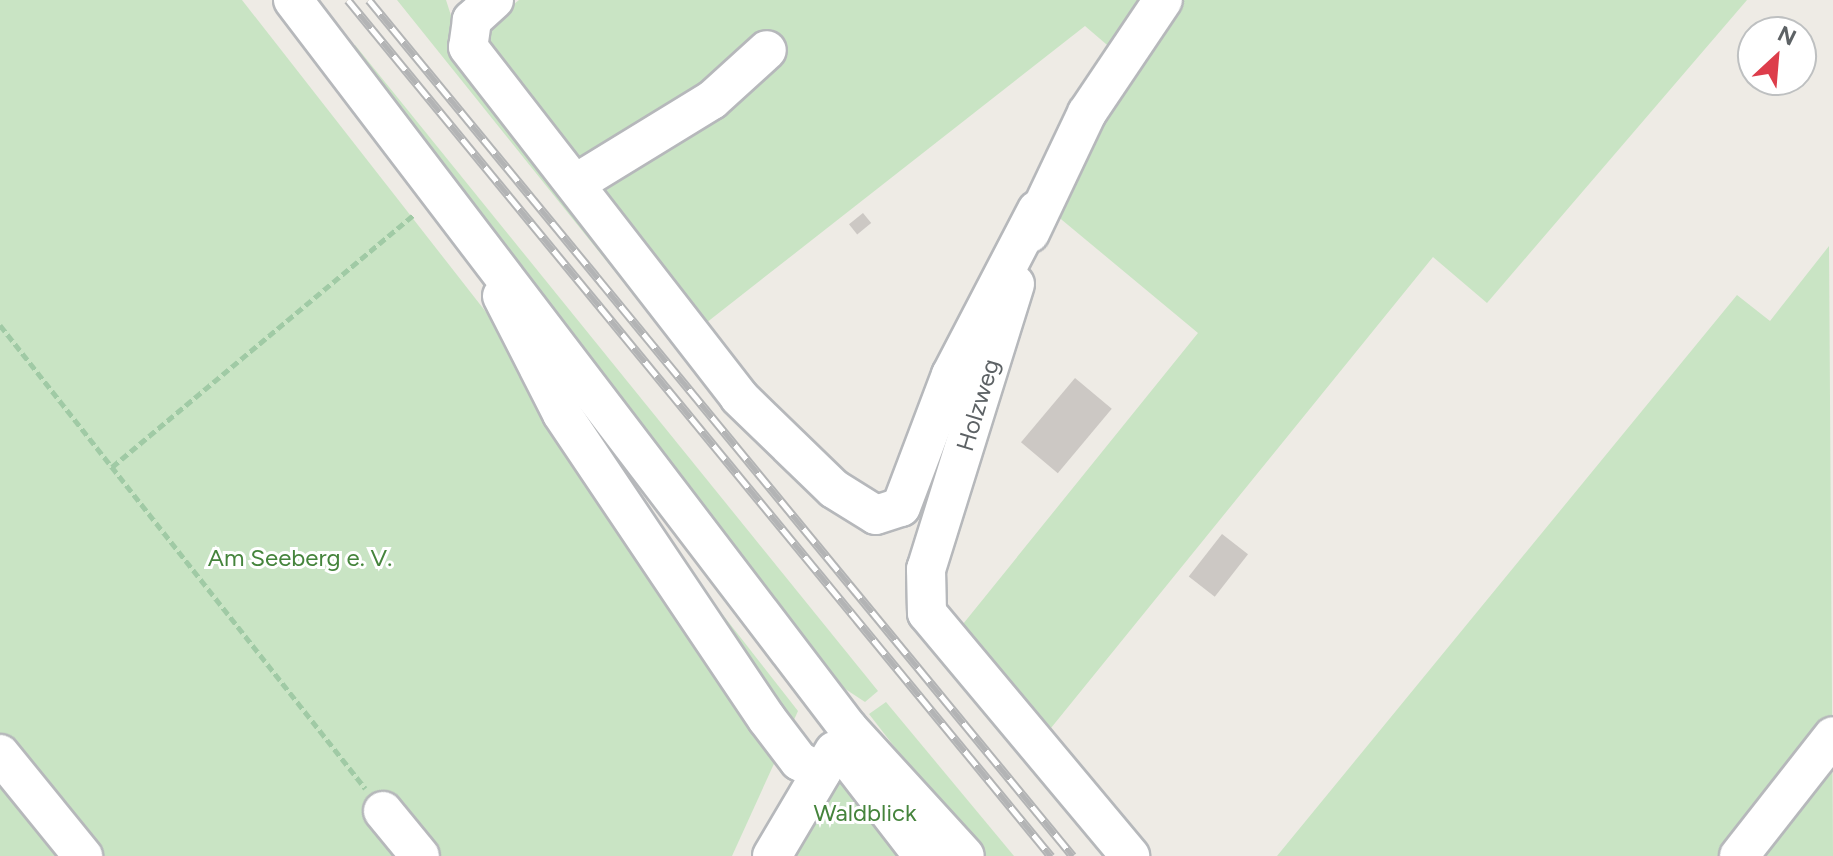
<!DOCTYPE html>
<style>
body{margin:0}
#map{position:relative;width:1833px;height:856px;overflow:hidden;background:#eeebe5;font-family:Figtree,sans-serif}
div>[style]{position:absolute}
[style*='--x']{left:calc(var(--x)*1px);top:calc(var(--y)*1px);width:calc(var(--w)*1px);rotate:calc(var(--a)*1deg)}
.green>*{inset:0;background:#c9e4c4}
.building>*{inset:0;background:#ccc8c4;transform-origin:0 0}
.path>*{height:5px;margin-top:-2.5px;transform-origin:0;background:repeating-linear-gradient(90deg,#a0caa5 0 8px,transparent 0 12px)}
.roads{filter:drop-shadow(2px 0 #b6b8bb) drop-shadow(-2px 0 #b6b8bb) drop-shadow(0 2px #b6b8bb) drop-shadow(0 -2px #b6b8bb)}
.minor>*{height:38px;margin:-19px;padding:0 19px;transform-origin:19px;border-radius:19px;background:#fff}
.rail>*{height:9px;margin-top:-4.5px;transform-origin:0;background:repeating-linear-gradient(90deg,#fff 0 18px,#b3b4b5 0 36px);box-sizing:border-box;border-block:2px solid #b3b4b5}
span{translate:-50% -50%;white-space:nowrap;text-align:center;line-height:1.15;-webkit-text-stroke:6px #fff;paint-order:stroke}
.street-label{font-size:24px;color:#5d6265}
.park-label{font-size:24px;color:#45843c}
.north{position:absolute;left:1737px;top:16px;width:80px;height:80px;box-sizing:border-box;background:#fff;border:2px solid #bec0c1;border-radius:50%;rotate:26deg;font-size:22px;font-weight:700;line-height:32px;text-align:center;color:#5d6265}
.north::after{content:'';display:block;margin:auto;width:28px;height:36px;background:#dd3d4b;clip-path:polygon(50% 0,100% 100%,50% 72%,0 100%)}
</style>
<div id="map">
<div class="green">
<i style="clip-path:polygon(0 0,242px 0,798px 711px,732px 856px,0 856px)"></i>
<i style="clip-path:polygon(397px 0,446px 0,455px 28px,666px 309px,653px 319px)"></i>
<i style="clip-path:polygon(519px 0,1747px 0,1487px 303px,1433px 257px,1051px 728px,963px 624px,1198px 333px,1050px 210px,1113px 50px,1085px 26px,706px 323px,476px 35px)"></i>
<i style="clip-path:polygon(355px 45px,878px 691px,865px 702px,824px 675px,349px 59px)"></i>
<i style="clip-path:polygon(1829px 246px,1833px 856px,1277px 856px,1737px 295px,1770px 321px)"></i>
<i style="clip-path:polygon(886px 702px,1014px 856px,979px 856px,869px 714px)"></i>
<i style="clip-path:polygon(836px 775px,956px 856px,783px 856px)"></i>
</div>
<div class="building">
<i style="left:863px;top:213px;width:13px;height:18px;rotate:51deg"></i>
<i style="left:1075px;top:378px;width:48px;height:84px;rotate:40deg"></i>
<i style="left:1222px;top:534px;width:33px;height:54px;rotate:38deg"></i>
</div>
<div class="path">
<i style="--x:0;--y:325;--w:590;--a:51.75"></i>
<i style="--x:112;--y:467;--w:395;--a:-39.9"></i>
</div>
<div class="roads">
<div class="minor">
<i style="--x:293;--y:0;--w:915;--a:52.68"></i>
<i style="--x:848;--y:728;--w:173;--a:47.6"></i>
<i style="--x:494;--y:0;--w:30;--a:138"></i>
<i style="--x:472;--y:20;--w:27;--a:98"></i>
<i style="--x:468;--y:47;--w:443;--a:52.2"></i>
<i style="--x:739;--y:397;--w:132;--a:44.1"></i>
<i style="--x:834;--y:489;--w:49;--a:31.8"></i>
<i style="--x:876;--y:515;--w:26;--a:-18"></i>
<i style="--x:901;--y:507;--w:141;--a:-69.3"></i>
<i style="--x:951;--y:375;--w:186;--a:-62.5"></i>
<i style="--x:578;--y:182;--w:157;--a:-31.5"></i>
<i style="--x:712;--y:100;--w:74;--a:-42.3"></i>
<i style="--x:1030;--y:233;--w:133;--a:-64.6"></i>
<i style="--x:1087;--y:113;--w:136;--a:-56.1"></i>
<i style="--x:1015;--y:284;--w:299;--a:107.3"></i>
<i style="--x:926;--y:569;--w:44;--a:88.7"></i>
<i style="--x:927;--y:613;--w:317;--a:50.1"></i>
<i style="--x:502;--y:296;--w:132;--a:63"></i>
<i style="--x:562;--y:414;--w:367;--a:56.1"></i>
<i style="--x:767;--y:719;--w:53;--a:52.7"></i>
<i style="--x:799;--y:761;--w:25;--a:27"></i>
<i style="--x:848;--y:728;--w:36;--a:84"></i>
<i style="--x:852;--y:764;--w:116;--a:52.3"></i>
<i style="--x:0;--y:754;--w:132;--a:50.9"></i>
<i style="--x:383;--y:811;--w:58;--a:50.6"></i>
<i style="--x:772;--y:856;--w:122;--a:-59.4"></i>
<i style="--x:1739;--y:856;--w:152;--a:-51.9"></i>
</div>
</div>
<div class="rail">
<i style="--x:348;--y:0;--w:1108;--a:50.61"></i>
<i style="--x:369;--y:0;--w:1108;--a:50.57"></i>
</div>
<div class="street-label">
<span style="left:978px;top:405px;rotate:-73deg">Holzweg</span>
</div>
<div class="park-label">
<span style="left:300px;top:558px">Am Seeberg e. V.</span>
<span style="left:865px;top:813px">Waldblick</span>
</div>
<div class="north">N</div>
</div>
